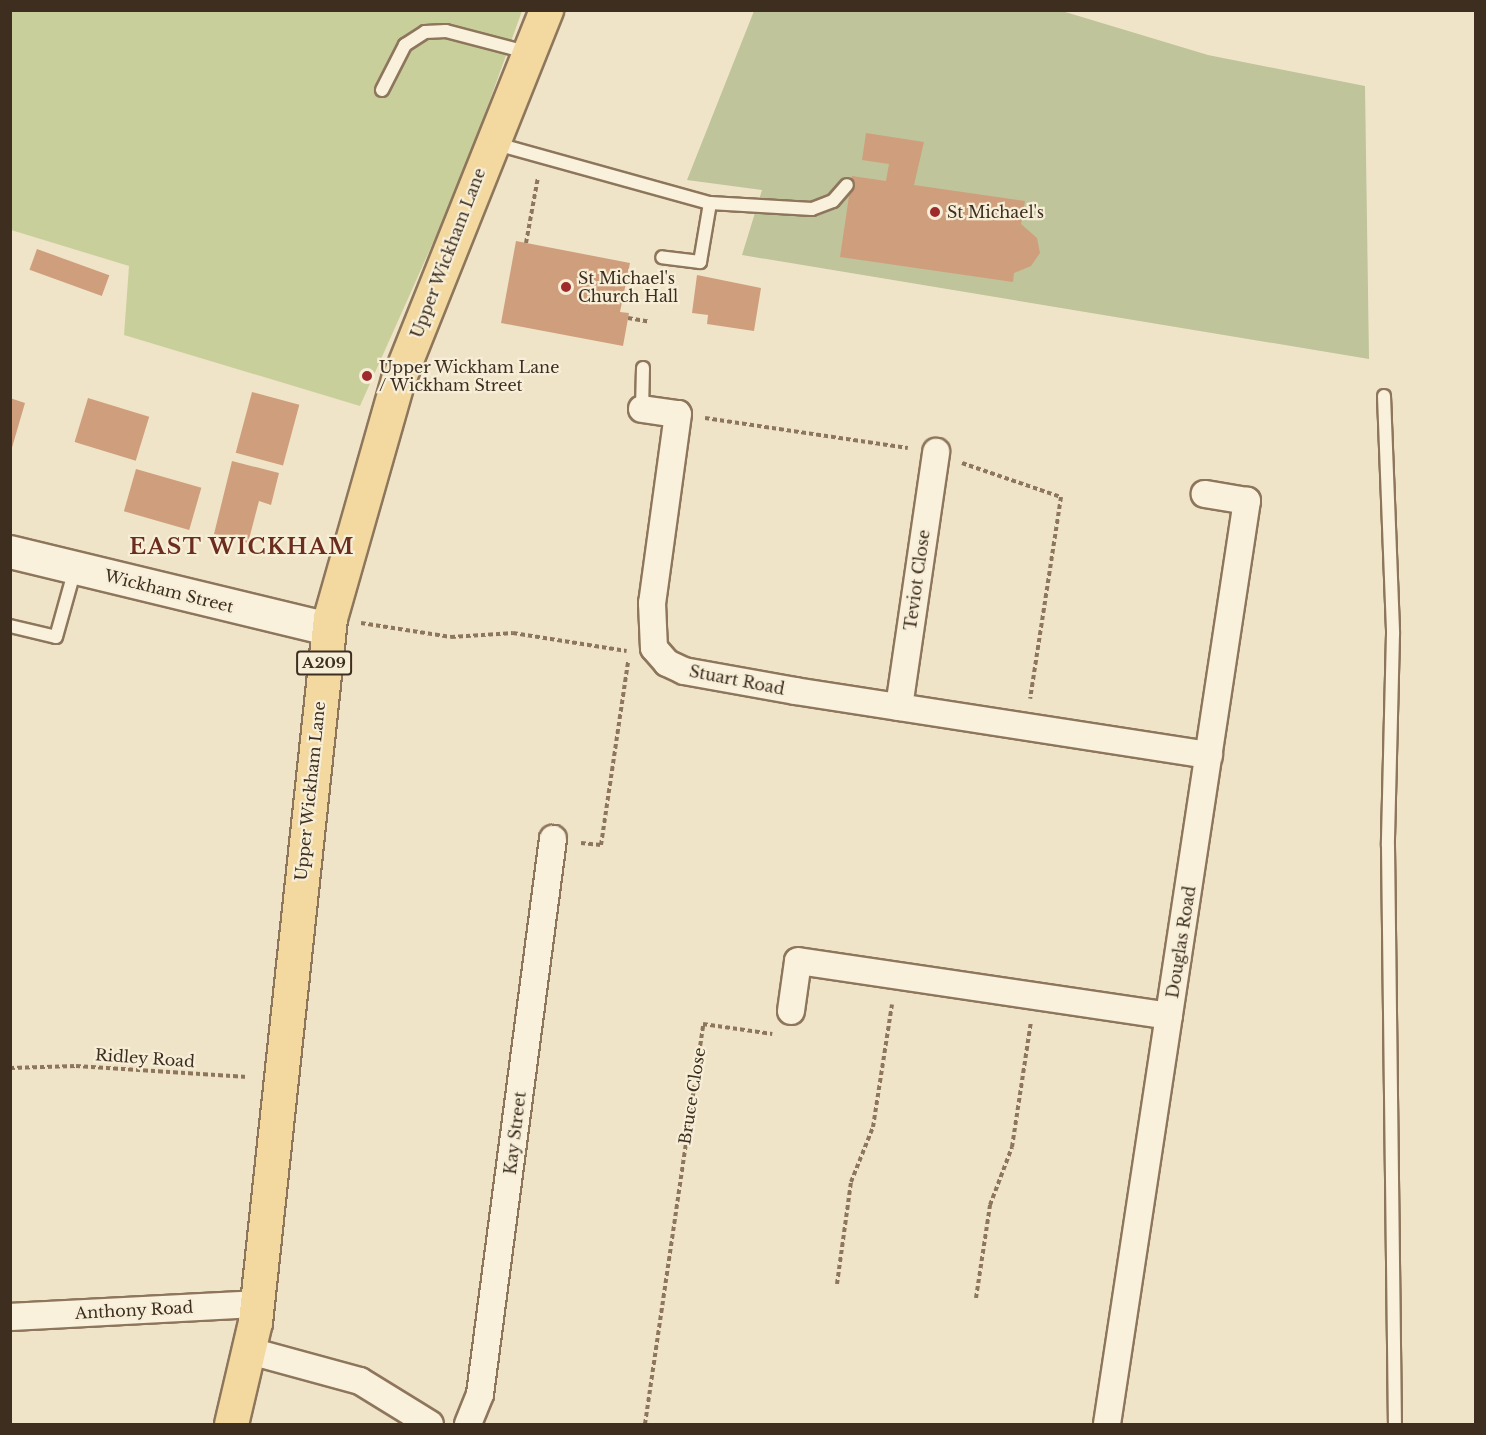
<!DOCTYPE html>
<style>
body{margin:0}
#map{position:relative;width:1486px;height:1435px;overflow:hidden;background:#f0e4c8;font-family:"Libre Baskerville",serif}
div>[style]{position:absolute}
[style*='--x']{left:calc(var(--x)*1px);top:calc(var(--y)*1px);width:calc(var(--w)*1px);rotate:calc(var(--a)*1deg)}
.green>*{inset:0;background:#c9cf9b}
.cemetery>*{inset:0;background:#bfc49a}
.building>*{inset:0;background:#cf9f7d;transform-origin:0 0}
.path>*{height:4px;margin-top:-2px;transform-origin:0;background:repeating-linear-gradient(90deg,#8d765c 0 4.5px,transparent 0 7.5px)}
.roads{filter:drop-shadow(2px 0 #8d765c) drop-shadow(-2px 0 #8d765c) drop-shadow(0 2px #8d765c) drop-shadow(0 -2px #8d765c)}
.service>*{height:12px;margin:-6px;padding:0 6px;transform-origin:6px;border-radius:6px;background:#faf1dc}
.minor>*{height:26px;margin:-13px;padding:0 13px;transform-origin:13px;border-radius:13px;background:#faf1dc}
.tertiary>*{height:32px;margin:-16px;padding:0 16px;transform-origin:16px;border-radius:16px;background:#faf1dc}
.primary>*{height:33px;margin:-16.5px;padding:0 16.5px;transform-origin:16.5px;border-radius:16.5px;background:#f3d9a0}
.dots>*{width:16px;height:16px;translate:-50% -50%;box-sizing:border-box;border:3px solid #f7eed8;border-radius:50%}
span{translate:-50% -50%;white-space:nowrap;text-align:center;line-height:1.15;-webkit-text-stroke:4.5px #f7eed8;paint-order:stroke}
.shield-label span{padding:2px 4px;background:#f7eed8;border:2px solid;border-radius:4px;-webkit-text-stroke-width:0}
.shield-label{font-size:15px;color:#3d2e20;font-weight:700}
.poi-label{font-size:16px;color:#3d2e20}
.left{translate:0 -50%;text-align:left}
.street-label{font-size:16px;color:#3d2e20}
.district-label{font-size:22px;color:#6b2e1e;font-weight:700;letter-spacing:1.5px}
.frame{position:absolute;inset:0;border:12px solid #3d2e20;pointer-events:none}
</style>
<div id="map">
<div class="green">
<i style="clip-path:polygon(10px 11px,522px 11px,461px 180px,360px 406px,124px 335px,129px 266px,11px 230px)"></i>
</div>
<div class="cemetery">
<i style="clip-path:polygon(754px 11px,1062px 11px,1208px 55px,1365px 86px,1369px 359px,742px 255px,762px 190px,687px 180px)"></i>
</div>
<div class="building">
<i style="clip-path:polygon(866px 133px,924px 142px,914px 185px,1025px 201px,1021px 224px,1037px 238px,1040px 253px,1031px 266px,1014px 273px,1013px 282px,840px 257px,852px 176px,886px 181px,889px 164px,862px 160px)"></i>
<i style="clip-path:polygon(516px 241px,630px 263px,620px 312px,629px 313px,623px 346px,501px 323px)"></i>
<i style="left:37px;top:249px;width:77px;height:22px;rotate:20deg"></i>
<i style="clip-path:polygon(697px 275px,761px 288px,754px 331px,707px 324px,708px 315px,692px 313px)"></i>
<i style="left:252px;top:392px;width:49px;height:63px;rotate:15deg"></i>
<i style="clip-path:polygon(10px 398px,25px 403px,11px 451px,10px 451px)"></i>
<i style="left:88px;top:398px;width:64px;height:46px;rotate:17deg"></i>
<i style="clip-path:polygon(232px 461px,279px 473px,271px 505px,259px 501px,248px 543px,214px 534px)"></i>
<i style="left:136px;top:469px;width:68px;height:44px;rotate:16deg"></i>
</div>
<div class="path">
<i style="--x:526;--y:243;--w:67;--a:-79.7"></i>
<i style="--x:628;--y:318;--w:22;--a:10"></i>
<i style="--x:705;--y:418;--w:205;--a:8.4"></i>
<i style="--x:962;--y:463;--w:105;--a:19"></i>
<i style="--x:1061;--y:497;--w:204;--a:98.7"></i>
<i style="--x:361;--y:623;--w:91;--a:8.8"></i>
<i style="--x:451;--y:637;--w:62;--a:-3.7"></i>
<i style="--x:513;--y:633;--w:115;--a:9"></i>
<i style="--x:581;--y:843;--w:20;--a:6"></i>
<i style="--x:601;--y:845;--w:185;--a:-81.6"></i>
<i style="--x:10;--y:1068;--w:66;--a:-1.7"></i>
<i style="--x:76;--y:1066;--w:172;--a:3.7"></i>
<i style="--x:837;--y:1284;--w:103;--a:-82.2"></i>
<i style="--x:851;--y:1182;--w:59;--a:-68.2"></i>
<i style="--x:873;--y:1127;--w:124;--a:-81.2"></i>
<i style="--x:976;--y:1298;--w:94;--a:-81.4"></i>
<i style="--x:990;--y:1205;--w:62;--a:-69.2"></i>
<i style="--x:1012;--y:1147;--w:126;--a:-81.4"></i>
<i style="--x:645;--y:1424;--w:404;--a:-81.7"></i>
<i style="--x:703;--y:1024;--w:70;--a:8.2"></i>
</div>
<div class="roads">
<div class="service">
<i style="--x:382;--y:90;--w:51;--a:-62.9"></i>
<i style="--x:405;--y:45;--w:24;--a:-33"></i>
<i style="--x:425;--y:32;--w:21;--a:-3"></i>
<i style="--x:446;--y:31;--w:83;--a:14.7"></i>
<i style="--x:493;--y:143;--w:225;--a:15.5"></i>
<i style="--x:710;--y:203;--w:60;--a:99.6"></i>
<i style="--x:700;--y:262;--w:38;--a:-173"></i>
<i style="--x:710;--y:203;--w:102;--a:3.4"></i>
<i style="--x:812;--y:209;--w:22;--a:-21"></i>
<i style="--x:833;--y:201;--w:21;--a:-49"></i>
<i style="--x:1384;--y:396;--w:238;--a:87.8"></i>
<i style="--x:1393;--y:634;--w:212;--a:91.4"></i>
<i style="--x:1388;--y:846;--w:578;--a:89.31"></i>
<i style="--x:642;--y:409;--w:41;--a:-88.6"></i>
<i style="--x:10;--y:626;--w:47;--a:13.4"></i>
<i style="--x:56;--y:637;--w:71;--a:-74.4"></i>
</div>
<div class="minor">
<i style="--x:642;--y:409;--w:36;--a:8"></i>
<i style="--x:678;--y:414;--w:191;--a:97.8"></i>
<i style="--x:652;--y:603;--w:45;--a:87.5"></i>
<i style="--x:654;--y:648;--w:20;--a:49"></i>
<i style="--x:667;--y:663;--w:19;--a:25"></i>
<i style="--x:684;--y:671;--w:113;--a:10.2"></i>
<i style="--x:795;--y:691;--w:419;--a:8.8"></i>
<i style="--x:899;--y:707;--w:258;--a:-81.7"></i>
<i style="--x:791;--y:1011;--w:50;--a:-82"></i>
<i style="--x:798;--y:961;--w:375;--a:8.4"></i>
<i style="--x:10;--y:1317;--w:247;--a:-3"></i>
<i style="--x:250;--y:1351;--w:114;--a:15.3"></i>
<i style="--x:360;--y:1381;--w:82;--a:31.6"></i>
<i style="--x:468;--y:1424;--w:32;--a:-68"></i>
<i style="--x:480;--y:1394;--w:560;--a:-82.51"></i>
<i style="--x:1107;--y:1424;--w:934;--a:-81.38"></i>
<i style="--x:1247;--y:501;--w:43;--a:-170.5"></i>
</div>
<div class="tertiary">
<i style="--x:10;--y:552;--w:327;--a:13.6"></i>
</div>
<div class="primary">
<i style="--x:231;--y:1424;--w:105;--a:-76.8"></i>
<i style="--x:255;--y:1322;--w:708;--a:-83.92"></i>
<i style="--x:330;--y:618;--w:248;--a:-74.1"></i>
<i style="--x:398;--y:380;--w:399;--a:-68.2"></i>
</div>
</div>
<div class="dots">
<i style="left:935px;top:212px;background:#9e2a2b"></i>
<i style="left:566px;top:287px;background:#9e2a2b"></i>
<i style="left:367px;top:376px;background:#9e2a2b"></i>
</div>
<div class="shield-label">
<span style="left:324px;top:663px">A209</span>
</div>
<div class="poi-label">
<span class="left" style="left:947px;top:212px">St Michael's</span>
<span class="left" style="left:578px;top:287px">St Michael's<br>Church Hall</span>
<span class="left" style="left:379px;top:376px">Upper Wickham Lane<br>/ Wickham Street</span>
</div>
<div class="street-label">
<span style="left:448px;top:253px;rotate:-69deg">Upper Wickham Lane</span>
<span style="left:917px;top:580px;rotate:-82deg">Teviot Close</span>
<span style="left:169px;top:591px;rotate:14deg">Wickham Street</span>
<span style="left:737px;top:680px;rotate:11deg">Stuart Road</span>
<span style="left:310px;top:791px;rotate:-84deg">Upper Wickham Lane</span>
<span style="left:1181px;top:942px;rotate:-81deg">Douglas Road</span>
<span style="left:145px;top:1058px;rotate:4deg">Ridley Road</span>
<span style="left:692px;top:1096px;rotate:-81deg">Bruce Close</span>
<span style="left:515px;top:1133px;rotate:-83deg">Kay Street</span>
<span style="left:134px;top:1310px;rotate:-3deg">Anthony Road</span>
</div>
<div class="district-label">
<span style="left:242px;top:547px">EAST WICKHAM</span>
</div>
<div class="frame"></div>
</div>
